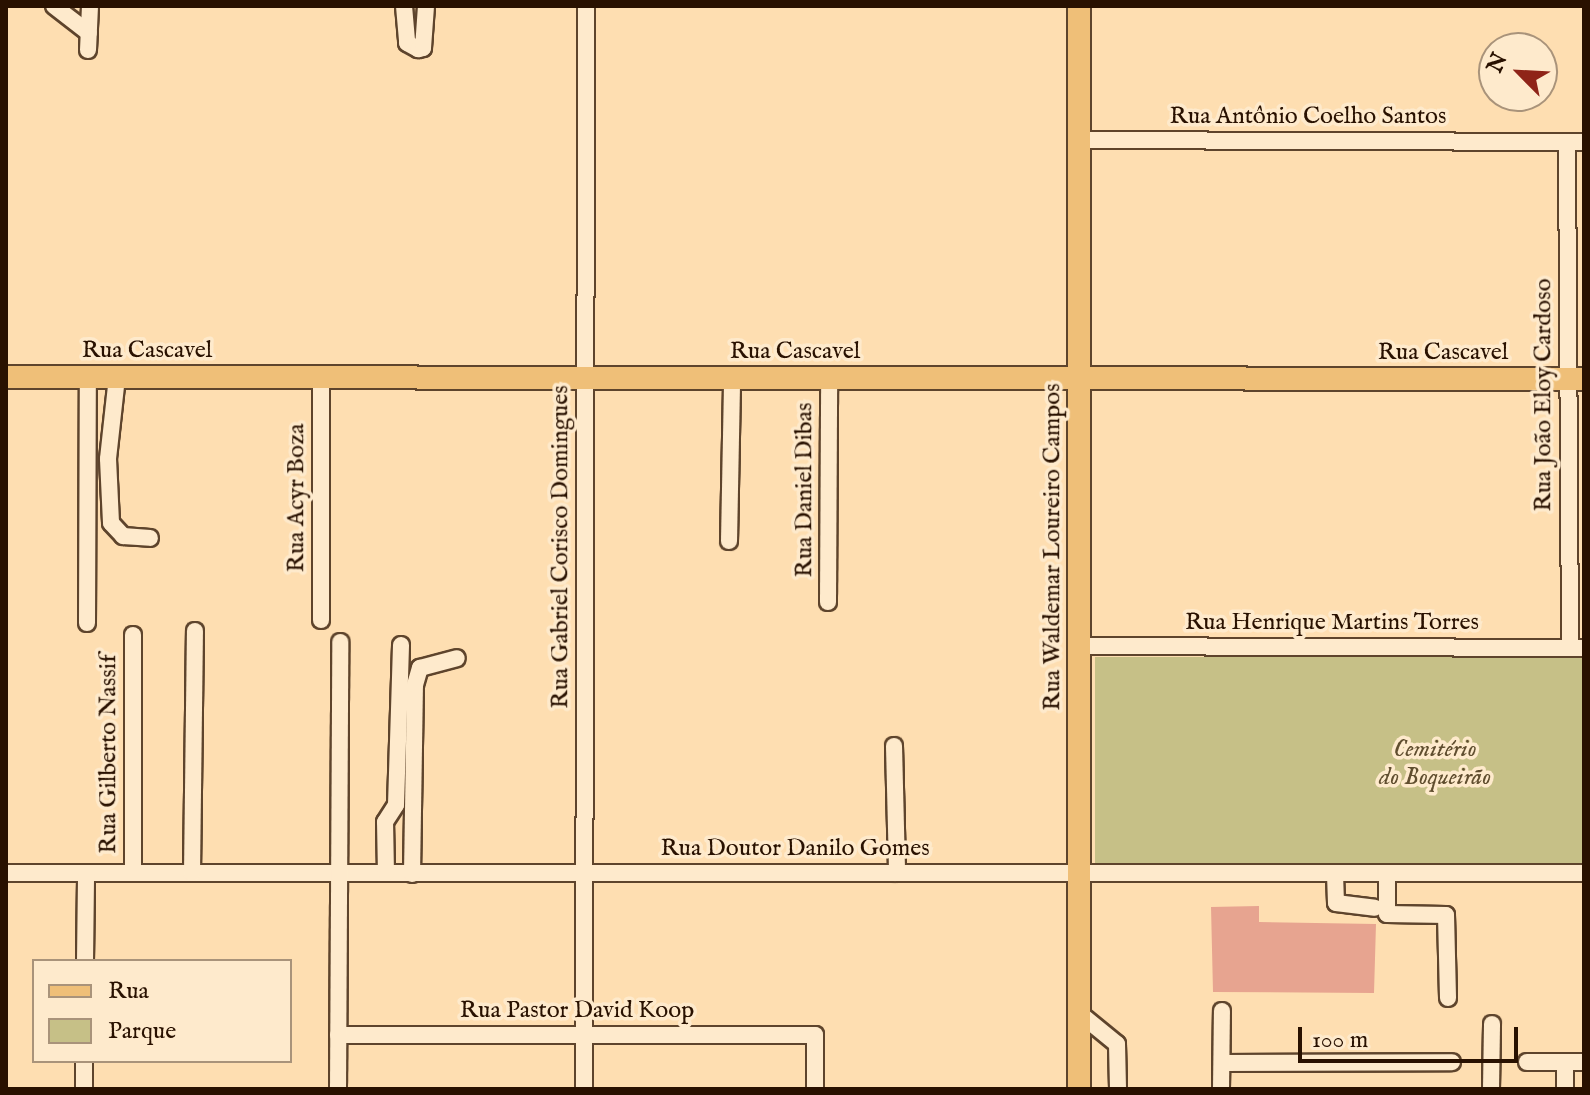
<!DOCTYPE html>
<meta charset="utf-8">
<style>
body{margin:0}
#map{position:relative;width:1590px;height:1095px;overflow:hidden;background:#fedeb1;font-family:"IM FELL English",serif}
div>[style]{position:absolute}
[style*='--x']{left:calc(var(--x)*1px);top:calc(var(--y)*1px);width:calc(var(--w)*1px);rotate:calc(var(--a)*1deg)}
.green>*{inset:0;background:#c6c087;transform-origin:0 0}
.building>*{inset:0;background:#e7a490}
.roads{filter:drop-shadow(2px 0 #5e442c) drop-shadow(-2px 0 #5e442c) drop-shadow(0 2px #5e442c) drop-shadow(0 -2px #5e442c)}
.minor>*{height:16px;margin:-8px;padding:0 8px;transform-origin:8px;border-radius:8px;background:#feeacc}
.major>*{height:22px;margin:-11px;padding:0 11px;transform-origin:11px;border-radius:11px;background:#efbf78}
span{translate:-50% -50%;white-space:nowrap;text-align:center;line-height:1.15;-webkit-text-stroke:7px #feeacc;paint-order:stroke}
.street-label{font-size:24px;color:#291100}
.park-label{font-size:24px;color:#604e2f;font-style:italic}
.frame{position:absolute;inset:0;border:8px solid #291100;pointer-events:none}
.legend{position:absolute;left:32px;top:959px;width:260px;height:104px;box-sizing:border-box;background:#feeacc;border:2px solid #a9937a;margin:0;padding:10px 14px;list-style:none;font-size:24px;color:#291100}
.legend li{display:flex;align-items:center;gap:16px;height:40px}
.legend b{width:40px;border:2px solid #a9937a}
.north{position:absolute;left:1478px;top:32px;width:80px;height:80px;box-sizing:border-box;background:#feeacc;border:2px solid #a9937a;border-radius:50%;rotate:294deg;font-size:22px;font-weight:700;line-height:32px;text-align:center;color:#291100}
.north::after{content:'';display:block;margin:auto;width:28px;height:36px;background:#8f2418;clip-path:polygon(50% 0,100% 100%,50% 72%,0 100%)}
.scale{position:absolute;left:1298px;top:1027px;width:220px;height:36px;box-sizing:border-box;border:4px solid #291100;border-top:0;padding-left:10px;font-size:24px;line-height:28px;white-space:nowrap;color:#291100;-webkit-text-stroke:6px #feeacc;paint-order:stroke}
</style>
<div id="map">
<div class="green">
<i style="left:1095px;top:657px;width:489px;height:209px"></i>
</div>
<div class="building">
<i style="clip-path:polygon(1259px 906px,1259px 922px,1376px 924px,1374px 993px,1213px 992px,1211px 907px)"></i>
</div>
<div class="roads">
<div class="minor">
<i style="--x:54;--y:6;--w:44;--a:37.6"></i>
<i style="--x:404;--y:6;--w:37;--a:85"></i>
<i style="--x:407;--y:43;--w:13;--a:29"></i>
<i style="--x:418;--y:49;--w:5;--a:-11"></i>
<i style="--x:423;--y:48;--w:42;--a:-85.9"></i>
<i style="--x:88;--y:50;--w:44;--a:-87.4"></i>
<i style="--x:1079;--y:140;--w:505;--a:0.23"></i>
<i style="--x:1567;--y:142;--w:506;--a:89.66"></i>
<i style="--x:117;--y:377;--w:82;--a:96.3"></i>
<i style="--x:108;--y:459;--w:64;--a:87.3"></i>
<i style="--x:111;--y:523;--w:18;--a:47"></i>
<i style="--x:123;--y:536;--w:27;--a:4"></i>
<i style="--x:321;--y:377;--w:243;--a:90"></i>
<i style="--x:729;--y:541;--w:163;--a:-88.9"></i>
<i style="--x:828;--y:602;--w:224;--a:-89.7"></i>
<i style="--x:87;--y:623;--w:246;--a:-89.8"></i>
<i style="--x:1079;--y:646;--w:505;--a:0.23"></i>
<i style="--x:894;--y:746;--w:127;--a:88.6"></i>
<i style="--x:6;--y:873;--w:1578;--a:0"></i>
<i style="--x:133;--y:873;--w:238;--a:-90"></i>
<i style="--x:192;--y:873;--w:242;--a:-89.3"></i>
<i style="--x:386;--y:873;--w:51;--a:-91.1"></i>
<i style="--x:385;--y:822;--w:20;--a:-57"></i>
<i style="--x:396;--y:805;--w:160;--a:-88.2"></i>
<i style="--x:1387;--y:873;--w:41;--a:90"></i>
<i style="--x:1387;--y:914;--w:59;--a:1"></i>
<i style="--x:1446;--y:915;--w:83;--a:88.6"></i>
<i style="--x:412;--y:874;--w:189;--a:-89.1"></i>
<i style="--x:415;--y:685;--w:18;--a:-74"></i>
<i style="--x:420;--y:668;--w:38;--a:-15"></i>
<i style="--x:1335;--y:874;--w:29;--a:88"></i>
<i style="--x:1336;--y:903;--w:39;--a:7"></i>
<i style="--x:85;--y:961;--w:88;--a:-89.3"></i>
<i style="--x:1079;--y:1013;--w:49;--a:39.2"></i>
<i style="--x:1117;--y:1044;--w:45;--a:88.7"></i>
<i style="--x:338;--y:1035;--w:477;--a:0"></i>
<i style="--x:815;--y:1035;--w:54;--a:90"></i>
<i style="--x:1527;--y:1062;--w:57;--a:0"></i>
<i style="--x:1565;--y:1062;--w:27;--a:90"></i>
<i style="--x:1222;--y:1063;--w:230;--a:-0.2"></i>
<i style="--x:84;--y:1089;--w:28;--a:-90"></i>
<i style="--x:338;--y:1089;--w:447;--a:-89.7"></i>
<i style="--x:584;--y:1089;--w:1083;--a:-89.89"></i>
<i style="--x:1221;--y:1089;--w:78;--a:-89.3"></i>
<i style="--x:1491;--y:1089;--w:65;--a:-89.1"></i>
</div>
<div class="major">
<i style="--x:6;--y:377;--w:1578;--a:0.07"></i>
<i style="--x:1079;--y:1089;--w:1083;--a:-90"></i>
</div>
</div>
<div class="street-label">
<span style="left:1308px;top:117px">Rua Antônio Coelho Santos</span>
<span style="left:147px;top:351px">Rua Cascavel</span>
<span style="left:795px;top:352px">Rua Cascavel</span>
<span style="left:1443px;top:353px">Rua Cascavel</span>
<span style="left:1544px;top:395px;rotate:-90deg">Rua João Eloy Cardoso</span>
<span style="left:805px;top:490px;rotate:-90deg">Rua Daniel Dibas</span>
<span style="left:297px;top:498px;rotate:-90deg">Rua Acyr Boza</span>
<span style="left:561px;top:547px;rotate:-90deg">Rua Gabriel Corisco Domingues</span>
<span style="left:1053px;top:547px;rotate:-90deg">Rua Waldemar Loureiro Campos</span>
<span style="left:1332px;top:623px">Rua Henrique Martins Torres</span>
<span style="left:109px;top:754px;rotate:-90deg">Rua Gilberto Nassif</span>
<span style="left:795px;top:849px">Rua Doutor Danilo Gomes</span>
<span style="left:577px;top:1011px">Rua Pastor David Koop</span>
</div>
<div class="park-label">
<span style="left:1435px;top:764px">Cemitério<br>do Boqueirão</span>
</div>
<div class="frame"></div>
<ul class="legend">
<li><b style="height:10px;background:#efbf78"></b>Rua</li>
<li><b style="height:22px;background:#c6c087"></b>Parque</li>
</ul>
<div class="north">N</div>
<div class="scale">100 m</div>
</div>
